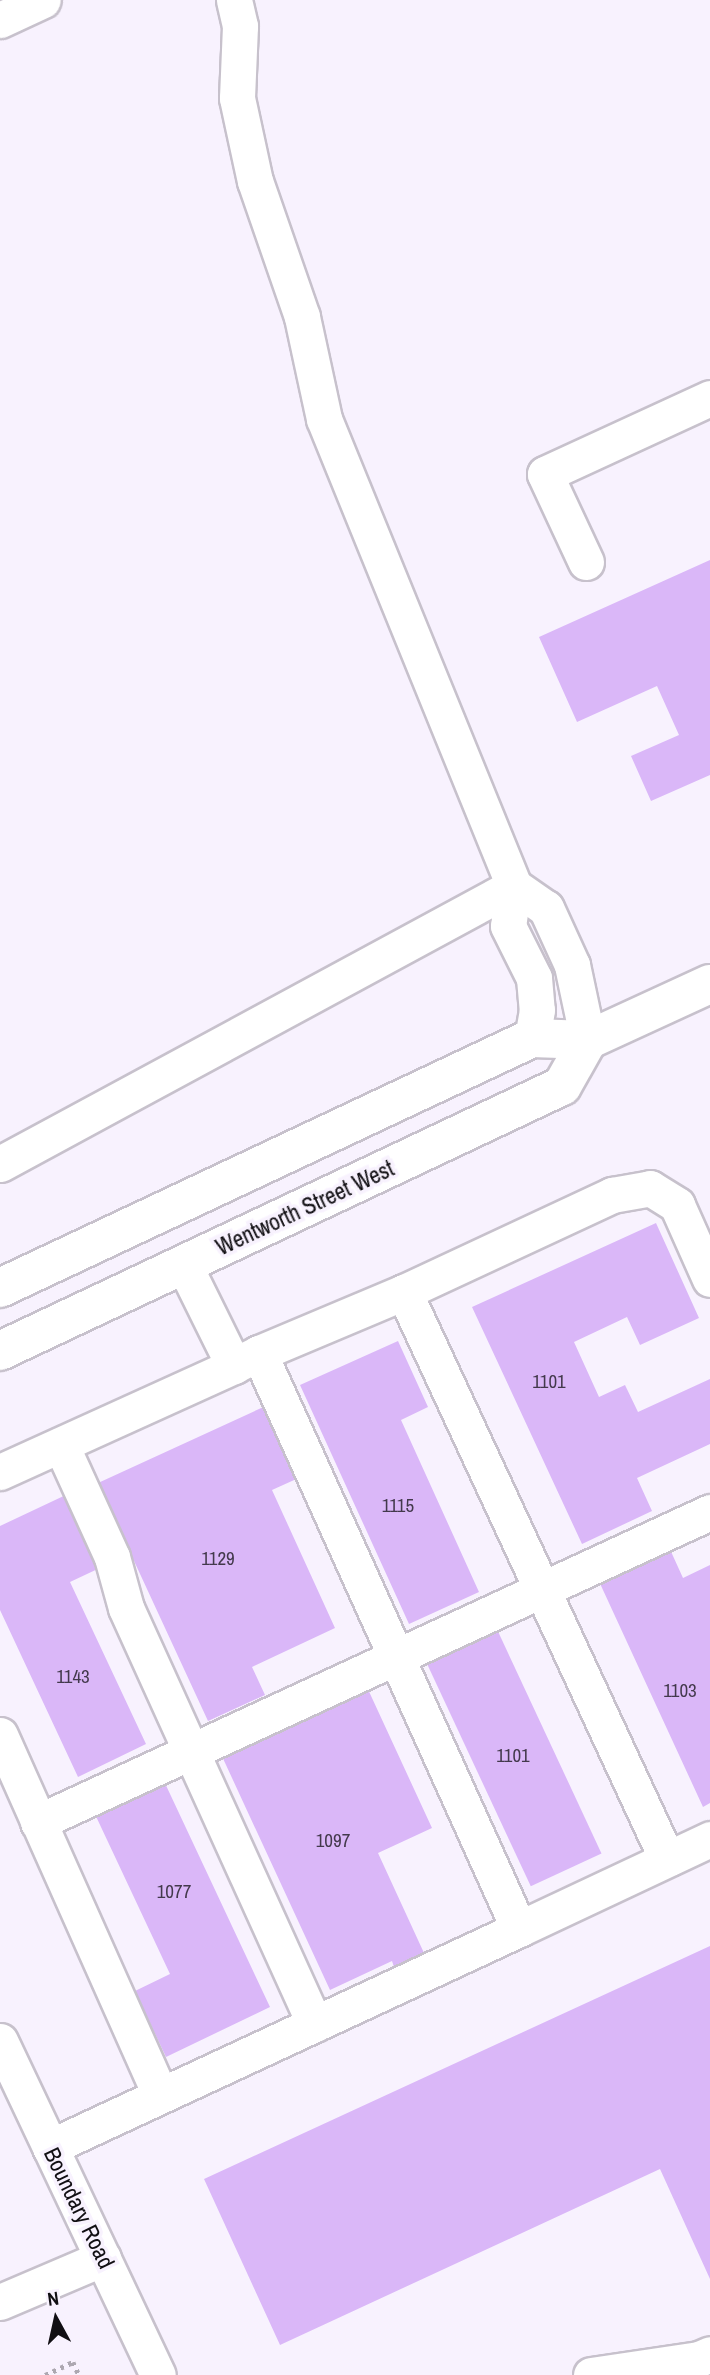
<!DOCTYPE html>
<style>
body{margin:0}
#map{position:relative;width:710px;height:2375px;overflow:hidden;background:#f8f2fe;font-family:"Archivo Narrow",sans-serif}
div>[style]{position:absolute}
[style*='--x']{left:calc(var(--x)*1px);top:calc(var(--y)*1px);width:calc(var(--w)*1px);rotate:calc(var(--a)*1deg)}
.building>*{inset:0;background:#dab7f8;transform-origin:0 0}
.path>*{height:4.5px;margin-top:-2.25px;transform-origin:0;background:repeating-linear-gradient(90deg,#ada8b1 0 3.5px,transparent 0 8.5px)}
.roads{filter:drop-shadow(2px 0 #c7c1cc) drop-shadow(-2px 0 #c7c1cc) drop-shadow(0 2px #c7c1cc) drop-shadow(0 -2px #c7c1cc)}
.minor>*{height:35px;margin:-17.5px;padding:0 17.5px;transform-origin:17.5px;border-radius:17.5px;background:#fff}
.major>*{height:38px;margin:-19px;padding:0 19px;transform-origin:19px;border-radius:19px;background:#fff}
span{translate:-50% -50%;white-space:nowrap;text-align:center;line-height:1.15;-webkit-text-stroke:7px #f8f2fe;paint-order:stroke}
.number-label{font-size:19px;color:#43394c}
.number-label span{-webkit-text-stroke-width:0}
.street-label{font-size:23px;color:#110f13}
.north{position:absolute;left:21px;top:2284px;width:70px;height:70px;-webkit-text-stroke:5px #f8f2fe;paint-order:stroke;rotate:352deg;font-size:19px;font-weight:700;line-height:28px;text-align:center;color:#110f13}
.north::after{content:'';display:block;margin:auto;width:24px;height:32px;background:#110f13;clip-path:polygon(50% 0,100% 100%,50% 72%,0 100%)}
</style>
<div id="map">
<div class="building">
<i style="clip-path:polygon(710px 560px,710px 775px,651px 801px,631px 756px,679px 735px,657px 686px,577px 722px,539px 637px)"></i>
<i style="clip-path:polygon(656px 1223px,699px 1318px,640px 1345px,627px 1317px,574px 1342px,599px 1397px,625px 1385px,638px 1412px,710px 1379px,710px 1444px,637px 1478px,652px 1511px,582px 1544px,472px 1307px)"></i>
<i style="clip-path:polygon(398px 1341px,428px 1407px,401px 1420px,479px 1592px,409px 1624px,300px 1385px)"></i>
<i style="clip-path:polygon(270px 1404px,303px 1476px,272px 1490px,335px 1628px,252px 1667px,265px 1695px,208px 1721px,98px 1483px)"></i>
<i style="clip-path:polygon(70px 1493px,104px 1566px,70px 1582px,146px 1744px,78px 1777px,0 1610px,0 1526px)"></i>
<i style="clip-path:polygon(668px 1545px,683px 1578px,710px 1565px,710px 1803px,703px 1807px,597px 1577px)"></i>
<i style="left:495px;top:1625px;width:252px;height:78px;rotate:65deg"></i>
<i style="clip-path:polygon(366px 1685px,432px 1828px,378px 1853px,424px 1953px,394px 1967px,392px 1961px,330px 1990px,220px 1752px)"></i>
<i style="clip-path:polygon(163px 1779px,270px 2007px,166px 2057px,135px 1991px,170px 1974px,93px 1810px)"></i>
<i style="clip-path:polygon(710px 1946px,710px 2279px,660px 2169px,280px 2345px,204px 2179px)"></i>
</div>
<div class="path">
<i style="--x:45;--y:2375;--w:31;--a:-25"></i>
<i style="--x:73;--y:2362;--w:14;--a:65"></i>
</div>
<div class="roads">
<div class="minor">
<i style="--x:234;--y:0;--w:27;--a:77"></i>
<i style="--x:240;--y:26;--w:72;--a:92.4"></i>
<i style="--x:237;--y:98;--w:85;--a:77.8"></i>
<i style="--x:255;--y:181;--w:144;--a:70.9"></i>
<i style="--x:302;--y:317;--w:104;--a:77.8"></i>
<i style="--x:324;--y:419;--w:504;--a:67.86"></i>
<i style="--x:514;--y:886;--w:40;--a:98.5"></i>
<i style="--x:508;--y:926;--w:58;--a:63.4"></i>
<i style="--x:534;--y:978;--w:32;--a:85"></i>
<i style="--x:537;--y:1010;--w:28;--a:100"></i>
<i style="--x:0;--y:20;--w:47;--a:-24.9"></i>
<i style="--x:586;--y:562;--w:97;--a:-115"></i>
<i style="--x:545;--y:474;--w:182;--a:-24.7"></i>
<i style="--x:514;--y:886;--w:39;--a:35"></i>
<i style="--x:546;--y:908;--w:63;--a:65.5"></i>
<i style="--x:572;--y:965;--w:77;--a:78"></i>
<i style="--x:0;--y:1164;--w:584;--a:-28.41"></i>
<i style="--x:404;--y:1292;--w:625;--a:65.12"></i>
<i style="--x:259;--y:1353;--w:157;--a:-22.8"></i>
<i style="--x:404;--y:1292;--w:230;--a:-25"></i>
<i style="--x:612;--y:1195;--w:39;--a:-10"></i>
<i style="--x:650;--y:1188;--w:32;--a:32"></i>
<i style="--x:677;--y:1205;--w:81;--a:66"></i>
<i style="--x:61;--y:1445;--w:123;--a:65.5"></i>
<i style="--x:112;--y:1557;--w:53;--a:74.6"></i>
<i style="--x:126;--y:1608;--w:457;--a:65.6"></i>
<i style="--x:0;--y:1472;--w:257;--a:-24.4"></i>
<i style="--x:0;--y:1735;--w:394;--a:66"></i>
<i style="--x:38;--y:1822;--w:740;--a:-24.76"></i>
<i style="--x:519;--y:1929;--w:211;--a:-25.2"></i>
<i style="--x:0;--y:2041;--w:369;--a:64.7"></i>
<i style="--x:50;--y:2147;--w:517;--a:-24.93"></i>
<i style="--x:519;--y:1929;--w:632;--a:-114.29"></i>
<i style="--x:259;--y:1353;--w:28;--a:153"></i>
<i style="--x:234;--y:1366;--w:113;--a:-116.3"></i>
<i style="--x:0;--y:2302;--w:112;--a:-23.1"></i>
<i style="--x:591;--y:2375;--w:109;--a:-8.4"></i>
<i style="--x:699;--y:2359;--w:12;--a:-24"></i>
</div>
<div class="major">
<i style="--x:0;--y:1288;--w:588;--a:-25.17"></i>
<i style="--x:532;--y:1038;--w:56;--a:2"></i>
<i style="--x:588;--y:1040;--w:134;--a:-24.7"></i>
<i style="--x:0;--y:1351;--w:621;--a:-25.25"></i>
<i style="--x:562;--y:1086;--w:53;--a:-60.5"></i>
</div>
</div>
<div class="number-label">
<span style="left:549px;top:1382px">1101</span>
<span style="left:398px;top:1506px">1115</span>
<span style="left:218px;top:1559px">1129</span>
<span style="left:73px;top:1677px">1143</span>
<span style="left:680px;top:1691px">1103</span>
<span style="left:513px;top:1756px">1101</span>
<span style="left:333px;top:1841px">1097</span>
<span style="left:174px;top:1892px">1077</span>
</div>
<div class="street-label">
<span style="left:305px;top:1208px;rotate:-25deg">Wentworth Street West</span>
<span style="left:79px;top:2208px;rotate:64deg">Boundary Road</span>
</div>
<div class="north">N</div>
</div>
